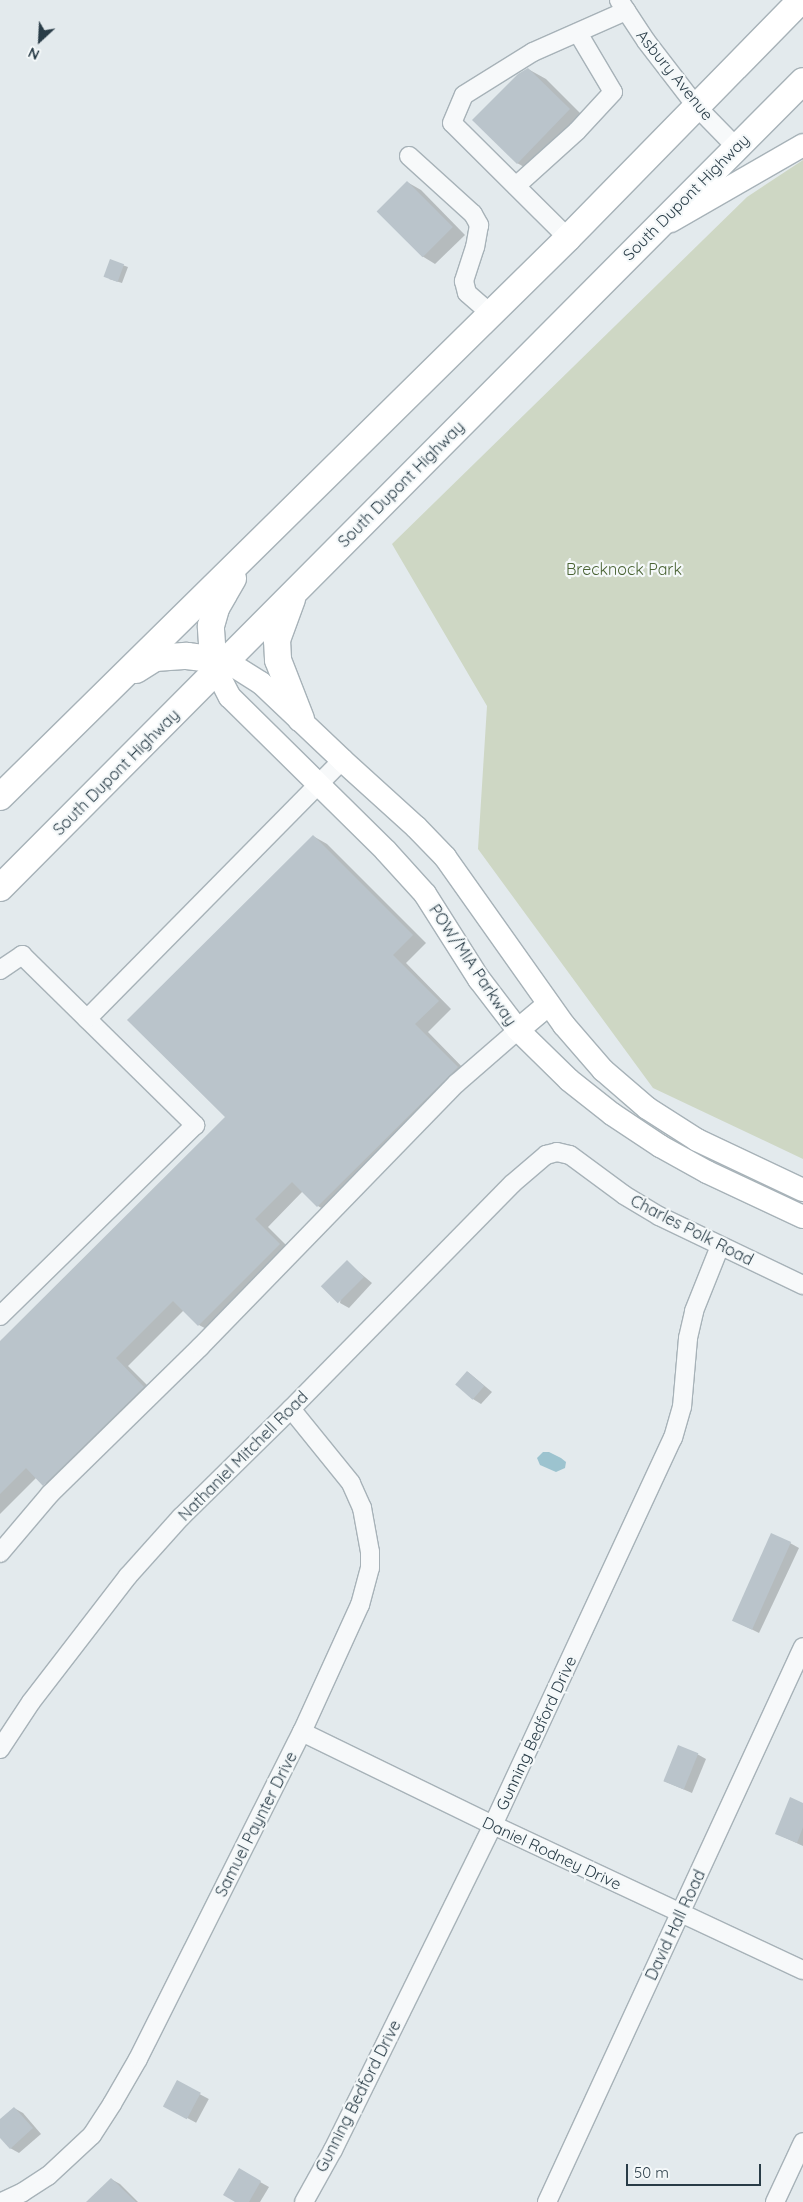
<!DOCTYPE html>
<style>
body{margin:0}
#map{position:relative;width:803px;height:2202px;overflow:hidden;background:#e3eaed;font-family:Quicksand,sans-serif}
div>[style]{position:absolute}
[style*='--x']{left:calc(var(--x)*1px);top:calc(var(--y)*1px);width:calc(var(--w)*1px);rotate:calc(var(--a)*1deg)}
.green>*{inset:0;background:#ced7c4}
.water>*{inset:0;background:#9cc3cf}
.shadow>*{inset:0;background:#0003;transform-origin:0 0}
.building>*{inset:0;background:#bac4cb;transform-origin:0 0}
.roads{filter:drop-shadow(1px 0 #a7b2b8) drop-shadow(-1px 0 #a7b2b8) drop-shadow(0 1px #a7b2b8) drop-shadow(0 -1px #a7b2b8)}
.minor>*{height:18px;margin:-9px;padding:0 9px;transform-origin:9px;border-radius:9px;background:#f7f9fa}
.major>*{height:22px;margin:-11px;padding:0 11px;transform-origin:11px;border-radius:11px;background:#fff}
.highway>*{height:26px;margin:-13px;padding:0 13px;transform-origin:13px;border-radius:13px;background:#fff}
span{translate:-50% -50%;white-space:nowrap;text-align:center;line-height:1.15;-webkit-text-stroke:4.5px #f4f8f9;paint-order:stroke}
.street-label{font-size:16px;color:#293c47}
.park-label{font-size:16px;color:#4b6435}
.north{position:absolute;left:15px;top:15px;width:50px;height:50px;-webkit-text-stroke:4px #f4f8f9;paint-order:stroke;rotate:205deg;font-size:14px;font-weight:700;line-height:20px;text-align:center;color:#293c47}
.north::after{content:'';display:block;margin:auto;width:18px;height:22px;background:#293c47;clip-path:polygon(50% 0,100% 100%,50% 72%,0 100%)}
.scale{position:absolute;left:626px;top:2164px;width:135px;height:22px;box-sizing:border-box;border:2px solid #293c47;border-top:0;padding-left:6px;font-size:15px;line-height:18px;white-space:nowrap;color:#293c47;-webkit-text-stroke:4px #f4f8f9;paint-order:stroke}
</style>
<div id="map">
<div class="green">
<i style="clip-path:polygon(803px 160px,803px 1159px,653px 1088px,478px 849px,487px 706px,392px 544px,747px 197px)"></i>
</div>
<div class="water">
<i style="clip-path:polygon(543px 1452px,549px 1452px,561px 1458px,566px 1462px,565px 1468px,556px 1472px,540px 1465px,537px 1458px)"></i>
</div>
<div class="shadow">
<i style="clip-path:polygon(528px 69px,546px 79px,587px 120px,535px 173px,517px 163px)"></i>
<i style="clip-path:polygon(407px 182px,421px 190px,465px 235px,435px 264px,422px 256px,378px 211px)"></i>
<i style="clip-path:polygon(111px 261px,128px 267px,122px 283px,109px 279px)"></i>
<i style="clip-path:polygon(313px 836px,327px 844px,426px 943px,406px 963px,451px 1009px,428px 1032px,470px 1075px,331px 1214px,318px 1206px,303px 1191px,268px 1227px,293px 1252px,212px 1332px,199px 1325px,184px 1310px,128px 1366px,157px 1395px,57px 1492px,37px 1477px,0 1514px,0 1343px,227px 1117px)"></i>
<i style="clip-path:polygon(347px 1262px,372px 1283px,349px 1308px,340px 1303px)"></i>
<i style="clip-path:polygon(468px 1372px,492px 1392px,481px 1404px,473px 1399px)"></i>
<i style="clip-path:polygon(790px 1543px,799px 1548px,759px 1633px,741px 1624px)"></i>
<i style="clip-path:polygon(697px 1754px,706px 1759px,692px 1793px,664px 1781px)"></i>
<i style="clip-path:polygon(803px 1804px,803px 1846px,777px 1834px)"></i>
<i style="left:177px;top:2082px;width:36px;height:27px;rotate:28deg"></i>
<i style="clip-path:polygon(14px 2108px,23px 2113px,41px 2134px,19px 2153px,10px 2148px,0 2137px,0 2121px)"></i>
<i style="clip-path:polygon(239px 2170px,269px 2187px,260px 2202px,238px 2202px)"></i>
<i style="clip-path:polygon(111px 2179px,120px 2184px,138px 2202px,94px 2202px)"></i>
</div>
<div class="building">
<i style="clip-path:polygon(528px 68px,570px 109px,517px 164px,472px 120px,518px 74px)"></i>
<i style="left:407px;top:181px;width:65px;height:43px;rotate:45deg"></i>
<i style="left:110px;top:259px;width:15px;height:19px;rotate:20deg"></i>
<i style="clip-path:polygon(313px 835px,413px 935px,393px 955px,439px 1001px,415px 1024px,458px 1067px,317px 1207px,292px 1182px,255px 1219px,280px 1244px,198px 1326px,173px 1301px,116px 1358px,144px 1387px,43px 1486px,26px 1468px,0 1494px,0 1341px,225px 1117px,127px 1020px)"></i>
<i style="left:347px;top:1260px;width:24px;height:37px;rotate:45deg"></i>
<i style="left:467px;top:1371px;width:23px;height:18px;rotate:41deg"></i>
<i style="left:771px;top:1533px;width:22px;height:96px;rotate:24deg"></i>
<i style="left:678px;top:1745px;width:22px;height:39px;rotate:22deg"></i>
<i style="clip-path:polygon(790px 1797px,803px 1803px,803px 1827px,797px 1843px,775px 1834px)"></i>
<i style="left:177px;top:2080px;width:27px;height:30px;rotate:28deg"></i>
<i style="clip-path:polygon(14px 2107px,33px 2128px,10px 2149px,0 2138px,0 2119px)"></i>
<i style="clip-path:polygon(239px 2168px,261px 2181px,249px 2202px,235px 2202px,223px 2195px)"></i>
<i style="clip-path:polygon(111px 2178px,136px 2202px,86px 2202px)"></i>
</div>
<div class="roads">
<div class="minor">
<i style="--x:619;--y:0;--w:49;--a:56.6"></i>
<i style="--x:646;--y:41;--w:82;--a:52.4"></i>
<i style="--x:696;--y:106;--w:57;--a:45.7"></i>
<i style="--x:409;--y:156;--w:86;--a:42.2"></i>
<i style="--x:473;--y:214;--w:13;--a:61"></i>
<i style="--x:479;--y:225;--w:22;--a:100"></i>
<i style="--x:475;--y:247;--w:36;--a:108"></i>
<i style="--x:464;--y:281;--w:12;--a:76"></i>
<i style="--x:467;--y:293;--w:32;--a:41"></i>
<i style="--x:516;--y:186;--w:82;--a:-42"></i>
<i style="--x:577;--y:131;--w:53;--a:-47.3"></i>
<i style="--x:613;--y:92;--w:69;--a:-120.7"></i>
<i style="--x:568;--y:238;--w:163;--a:-135.2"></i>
<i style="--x:452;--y:123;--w:30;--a:-67"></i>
<i style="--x:464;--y:95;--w:81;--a:-31.9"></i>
<i style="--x:533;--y:52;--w:102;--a:-23.8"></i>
<i style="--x:0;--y:970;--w:27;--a:-34"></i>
<i style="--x:22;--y:955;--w:243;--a:44.5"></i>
<i style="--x:195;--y:1125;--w:273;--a:135.6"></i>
<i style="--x:87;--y:1019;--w:363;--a:-45.4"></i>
<i style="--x:0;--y:1553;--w:77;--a:-49.7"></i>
<i style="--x:50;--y:1494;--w:210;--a:-44.4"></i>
<i style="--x:200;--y:1347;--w:368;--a:-45.8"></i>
<i style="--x:457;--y:1083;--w:81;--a:-41"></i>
<i style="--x:302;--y:1732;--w:212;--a:26"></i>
<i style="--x:493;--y:1825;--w:342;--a:25.1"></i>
<i style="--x:0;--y:1749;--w:56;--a:-56.6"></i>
<i style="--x:31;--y:1702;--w:159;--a:-52.4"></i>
<i style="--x:128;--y:1576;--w:79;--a:-48.1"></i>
<i style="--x:181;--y:1517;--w:154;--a:-44.5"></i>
<i style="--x:291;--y:1409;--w:315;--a:-45.5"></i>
<i style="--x:512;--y:1184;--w:45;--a:-40.5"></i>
<i style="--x:546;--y:1155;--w:11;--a:-15"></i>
<i style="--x:557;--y:1152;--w:13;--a:13"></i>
<i style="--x:570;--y:1155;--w:67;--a:36.5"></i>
<i style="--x:624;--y:1195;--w:41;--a:31"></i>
<i style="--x:659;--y:1216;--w:160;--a:25.6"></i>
<i style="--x:2;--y:2202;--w:23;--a:-25"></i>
<i style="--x:23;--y:2192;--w:30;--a:-33"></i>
<i style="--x:48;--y:2176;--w:60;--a:-43"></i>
<i style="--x:92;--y:2135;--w:37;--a:-57"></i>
<i style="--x:112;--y:2104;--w:52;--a:-60"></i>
<i style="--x:138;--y:2059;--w:366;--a:-63.4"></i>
<i style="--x:302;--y:1732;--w:140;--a:-65.5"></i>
<i style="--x:360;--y:1605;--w:38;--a:-75"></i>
<i style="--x:370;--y:1568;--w:16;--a:-90"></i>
<i style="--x:370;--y:1552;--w:45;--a:-100.3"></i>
<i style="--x:362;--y:1508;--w:27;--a:-114"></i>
<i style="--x:351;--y:1483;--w:95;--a:-129"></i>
<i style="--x:304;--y:2202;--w:60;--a:-60.9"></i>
<i style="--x:333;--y:2150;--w:362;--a:-63.8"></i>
<i style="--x:493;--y:1825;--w:427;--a:-65.1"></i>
<i style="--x:673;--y:1438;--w:32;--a:-74"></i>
<i style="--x:682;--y:1407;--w:69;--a:-85"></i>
<i style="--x:688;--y:1338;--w:28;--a:-77"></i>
<i style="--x:694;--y:1311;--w:70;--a:-68.2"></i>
<i style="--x:547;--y:2202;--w:611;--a:-65.24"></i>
<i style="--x:775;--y:2202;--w:66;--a:-65"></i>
</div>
<div class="major">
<i style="--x:671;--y:221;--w:152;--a:-29.9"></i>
<i style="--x:226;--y:661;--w:41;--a:32.2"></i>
<i style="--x:261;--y:683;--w:112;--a:43.5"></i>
<i style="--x:342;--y:760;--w:100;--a:42.2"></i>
<i style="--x:416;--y:827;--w:42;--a:46"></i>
<i style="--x:445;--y:857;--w:206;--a:54.7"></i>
<i style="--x:564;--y:1025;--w:60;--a:49.1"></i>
<i style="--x:603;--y:1070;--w:58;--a:40.8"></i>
<i style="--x:647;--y:1108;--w:59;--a:32.6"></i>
<i style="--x:697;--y:1140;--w:117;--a:25.3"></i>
<i style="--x:216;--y:670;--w:30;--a:63"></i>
<i style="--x:230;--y:697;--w:219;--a:44.6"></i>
<i style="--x:386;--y:851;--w:58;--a:47.8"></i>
<i style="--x:425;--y:894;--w:101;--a:57.6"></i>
<i style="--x:479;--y:979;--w:64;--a:52.6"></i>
<i style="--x:518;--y:1030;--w:71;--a:44.4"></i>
<i style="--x:569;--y:1080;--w:55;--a:38.3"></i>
<i style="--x:612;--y:1114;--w:58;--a:33.7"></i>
<i style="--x:660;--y:1146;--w:54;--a:29"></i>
<i style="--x:707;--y:1172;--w:106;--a:25.1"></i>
<i style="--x:518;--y:1030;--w:40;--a:-40"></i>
</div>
<div class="highway">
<i style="--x:292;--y:599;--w:44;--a:110.1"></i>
<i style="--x:277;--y:640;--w:20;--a:87"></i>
<i style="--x:278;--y:660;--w:63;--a:68.7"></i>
<i style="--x:136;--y:670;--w:22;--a:-32"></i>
<i style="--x:155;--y:658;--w:32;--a:-4"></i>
<i style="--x:187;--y:656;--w:39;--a:7"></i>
<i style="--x:216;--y:670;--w:12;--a:-104"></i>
<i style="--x:213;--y:658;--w:32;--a:-94"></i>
<i style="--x:211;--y:626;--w:19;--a:-74"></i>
<i style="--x:216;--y:608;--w:34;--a:-60"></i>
<i style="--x:0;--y:797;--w:797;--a:-44.54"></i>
<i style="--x:568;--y:238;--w:333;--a:-45.6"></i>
<i style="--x:0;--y:888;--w:1138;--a:-45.14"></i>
</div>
</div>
<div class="street-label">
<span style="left:675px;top:75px;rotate:51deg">Asbury Avenue</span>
<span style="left:686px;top:197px;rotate:-45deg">South Dupont Highway</span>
<span style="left:401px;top:484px;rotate:-45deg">South Dupont Highway</span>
<span style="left:116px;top:772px;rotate:-45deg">South Dupont Highway</span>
<span style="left:473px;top:965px;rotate:56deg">POW/MIA Parkway</span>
<span style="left:692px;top:1230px;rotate:27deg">Charles Polk Road</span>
<span style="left:243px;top:1456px;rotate:-45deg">Nathaniel Mitchell Road</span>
<span style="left:536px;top:1733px;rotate:-65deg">Gunning Bedford Drive</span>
<span style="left:256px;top:1824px;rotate:-63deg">Samuel Paynter Drive</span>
<span style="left:552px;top:1853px;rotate:25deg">Daniel Rodney Drive</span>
<span style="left:675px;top:1925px;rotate:-65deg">David Hall Road</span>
<span style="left:358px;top:2096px;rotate:-63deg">Gunning Bedford Drive</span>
</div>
<div class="park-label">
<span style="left:624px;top:569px">Brecknock Park</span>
</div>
<div class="north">N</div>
<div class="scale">50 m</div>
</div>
